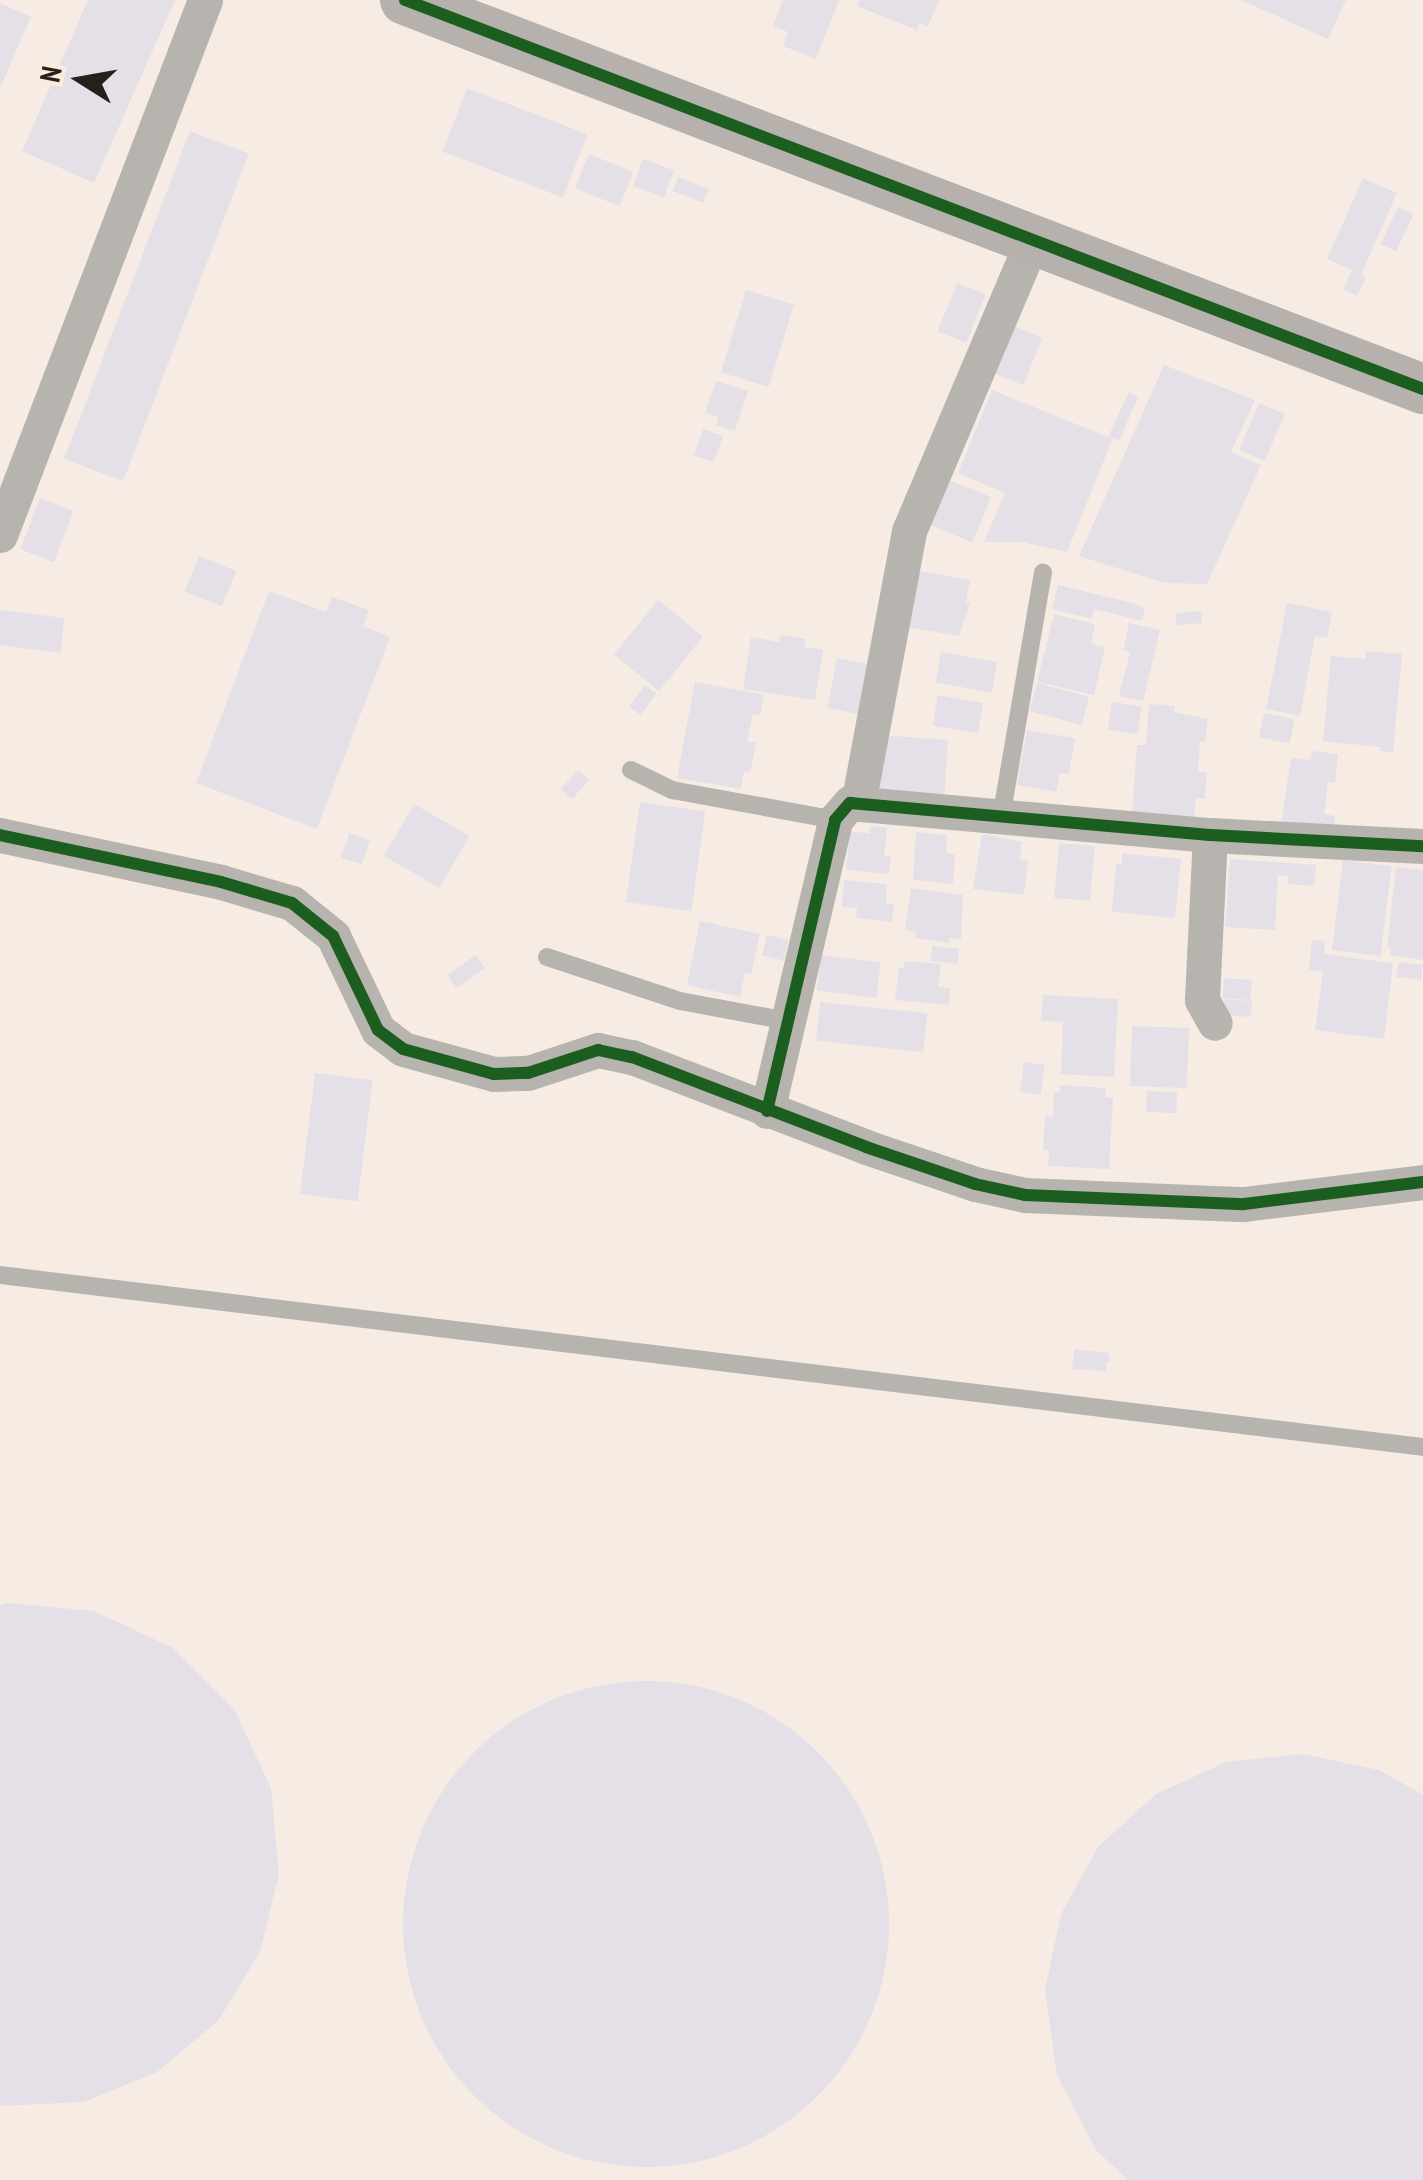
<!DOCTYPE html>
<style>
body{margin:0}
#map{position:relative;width:1423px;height:2180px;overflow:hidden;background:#f7ece4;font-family:"PT Sans Narrow",sans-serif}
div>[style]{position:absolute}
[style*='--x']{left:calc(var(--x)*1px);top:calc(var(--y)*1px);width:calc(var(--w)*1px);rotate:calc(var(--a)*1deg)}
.building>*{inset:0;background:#e5dfe7;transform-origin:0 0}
.round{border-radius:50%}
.lane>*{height:18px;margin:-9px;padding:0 9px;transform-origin:9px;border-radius:9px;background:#b7b3af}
.street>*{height:35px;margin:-17.5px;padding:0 17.5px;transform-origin:17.5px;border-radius:17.5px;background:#b7b3af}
.secondary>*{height:50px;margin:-25px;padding:0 25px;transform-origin:25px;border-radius:25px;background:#b7b1ad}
.cycleway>*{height:12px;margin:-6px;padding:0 6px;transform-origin:6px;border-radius:6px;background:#1b5e20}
span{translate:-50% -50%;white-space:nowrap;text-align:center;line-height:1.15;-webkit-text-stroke:9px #ffebdc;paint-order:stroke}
.north{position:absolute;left:30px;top:30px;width:100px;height:100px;-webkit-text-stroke:8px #ffebdc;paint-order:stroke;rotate:281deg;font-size:28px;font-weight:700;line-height:40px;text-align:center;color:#261f1a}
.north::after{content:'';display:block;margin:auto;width:35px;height:45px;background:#261f1a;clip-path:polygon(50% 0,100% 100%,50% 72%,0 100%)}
</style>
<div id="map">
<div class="building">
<i style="clip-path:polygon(88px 0,175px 0,94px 183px,22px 151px)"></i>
<i style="clip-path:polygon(783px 0,839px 0,816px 59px,783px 46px,788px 32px,773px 26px)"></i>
<i style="clip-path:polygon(860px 0,939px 0,928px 26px,919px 23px,917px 30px,857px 6px)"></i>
<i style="clip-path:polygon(1241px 0,1346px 0,1328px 39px)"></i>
<i style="clip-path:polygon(0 3px,31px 17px,0 88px)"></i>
<i style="left:467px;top:88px;width:129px;height:68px;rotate:21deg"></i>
<i style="left:190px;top:131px;width:63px;height:351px;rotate:21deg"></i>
<i style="left:589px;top:154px;width:48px;height:37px;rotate:22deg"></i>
<i style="left:643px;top:159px;width:33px;height:29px;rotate:20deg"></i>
<i style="left:678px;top:177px;width:33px;height:15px;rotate:21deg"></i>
<i style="clip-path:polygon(1363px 178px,1397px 193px,1361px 275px,1366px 278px,1357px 296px,1343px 289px,1352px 270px,1327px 259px)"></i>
<i style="left:1398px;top:207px;width:17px;height:41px;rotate:25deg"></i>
<i style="left:957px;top:283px;width:31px;height:52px;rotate:22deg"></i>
<i style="left:746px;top:290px;width:50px;height:86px;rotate:17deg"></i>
<i style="left:1008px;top:324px;width:37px;height:51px;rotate:22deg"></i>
<i style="clip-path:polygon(1164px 365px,1255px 400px,1231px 452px,1261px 465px,1207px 584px,1164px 583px,1079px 556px)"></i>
<i style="clip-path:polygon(716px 381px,748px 391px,735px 431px,716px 425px,719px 417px,705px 413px)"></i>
<i style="clip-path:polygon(992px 390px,1108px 437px,1129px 392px,1138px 397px,1119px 441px,1113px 438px,1067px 552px,1022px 542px,984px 542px,1005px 493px,958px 473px)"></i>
<i style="left:1259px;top:403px;width:28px;height:51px;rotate:23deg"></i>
<i style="left:703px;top:429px;width:21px;height:28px;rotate:19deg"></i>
<i style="left:949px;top:480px;width:45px;height:49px;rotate:22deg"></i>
<i style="left:40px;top:498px;width:36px;height:55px;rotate:21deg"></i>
<i style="left:199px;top:556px;width:40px;height:38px;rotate:22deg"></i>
<i style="clip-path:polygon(917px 570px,970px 580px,966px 602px,970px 603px,959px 636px,907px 627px)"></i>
<i style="clip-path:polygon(1058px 585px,1136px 604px,1145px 610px,1142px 621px,1094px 609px,1092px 619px,1052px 609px)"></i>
<i style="clip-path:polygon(269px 591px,326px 612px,332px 597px,369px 610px,363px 626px,390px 637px,317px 829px,196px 783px)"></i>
<i style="left:658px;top:600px;width:58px;height:70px;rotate:39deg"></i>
<i style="clip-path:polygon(1287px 603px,1332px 612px,1327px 638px,1315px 636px,1300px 716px,1266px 709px)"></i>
<i style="left:0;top:610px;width:65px;height:35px;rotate:7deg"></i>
<i style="left:1201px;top:611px;width:12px;height:26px;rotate:85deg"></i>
<i style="clip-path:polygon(1054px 614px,1095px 624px,1091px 644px,1105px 647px,1094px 695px,1037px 682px)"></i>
<i style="clip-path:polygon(1129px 623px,1160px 630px,1143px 701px,1119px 696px,1130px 652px,1123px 650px)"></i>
<i style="clip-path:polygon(780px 635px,806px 639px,804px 647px,823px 650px,815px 700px,743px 689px,751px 637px,779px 642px)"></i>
<i style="clip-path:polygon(1366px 651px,1402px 654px,1393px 752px,1380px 751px,1380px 747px,1323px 741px,1331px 656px,1366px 659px)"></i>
<i style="left:941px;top:652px;width:57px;height:31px;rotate:10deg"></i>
<i style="left:837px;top:658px;width:33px;height:51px;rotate:11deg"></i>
<i style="clip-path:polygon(695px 682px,764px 695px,760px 715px,753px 714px,747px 741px,756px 743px,750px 773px,744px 772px,741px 789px,677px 778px)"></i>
<i style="left:1037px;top:683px;width:54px;height:29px;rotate:15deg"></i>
<i style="left:645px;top:685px;width:14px;height:27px;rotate:36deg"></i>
<i style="left:938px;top:695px;width:46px;height:31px;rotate:10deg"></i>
<i style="left:1112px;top:702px;width:30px;height:28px;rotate:9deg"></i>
<i style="clip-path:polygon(1149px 704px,1175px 706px,1174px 712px,1208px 719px,1205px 742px,1200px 741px,1198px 772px,1207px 773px,1205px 799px,1196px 798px,1194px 819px,1132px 814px,1137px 745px,1146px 745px)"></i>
<i style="left:1264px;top:713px;width:31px;height:25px;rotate:11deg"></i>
<i style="clip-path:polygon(1027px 730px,1075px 738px,1069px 774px,1060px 773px,1056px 792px,1017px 785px)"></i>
<i style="clip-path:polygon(894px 736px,948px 740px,944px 799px,872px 794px,884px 738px)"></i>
<i style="clip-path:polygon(1312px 751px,1338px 754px,1335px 783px,1328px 782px,1324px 814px,1335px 816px,1334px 830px,1281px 824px,1291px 758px,1311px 760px)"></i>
<i style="left:578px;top:770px;width:15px;height:26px;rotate:42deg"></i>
<i style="left:640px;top:802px;width:66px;height:101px;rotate:8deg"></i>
<i style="left:414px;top:804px;width:64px;height:60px;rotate:30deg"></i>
<i style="clip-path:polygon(870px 826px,887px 828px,884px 856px,891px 857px,889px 874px,846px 870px,850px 831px,870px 834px)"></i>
<i style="clip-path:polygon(916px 832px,947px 835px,946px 853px,955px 855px,953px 884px,913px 880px)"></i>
<i style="left:349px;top:833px;width:22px;height:26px;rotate:18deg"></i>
<i style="clip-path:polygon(982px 834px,1022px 842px,1020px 860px,1028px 860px,1024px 895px,973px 889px)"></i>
<i style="left:1059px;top:843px;width:36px;height:55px;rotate:5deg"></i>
<i style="clip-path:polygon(1122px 853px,1181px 859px,1175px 918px,1112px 912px,1116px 864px,1122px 864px)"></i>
<i style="clip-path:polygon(1230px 859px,1316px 865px,1314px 886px,1288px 884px,1288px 876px,1278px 875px,1275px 930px,1225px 927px)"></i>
<i style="left:1343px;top:860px;width:49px;height:91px;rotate:7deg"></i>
<i style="clip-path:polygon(1396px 867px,1423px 870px,1423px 960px,1390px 955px,1391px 947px,1387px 947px)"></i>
<i style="clip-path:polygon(844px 880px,887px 884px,886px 904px,894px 904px,892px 922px,856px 918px,857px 908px,842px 907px)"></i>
<i style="clip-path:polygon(911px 888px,963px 895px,961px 939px,950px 938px,949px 943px,915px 938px,916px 932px,905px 930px)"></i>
<i style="clip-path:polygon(700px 921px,760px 934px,751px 974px,745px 973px,740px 997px,687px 985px)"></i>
<i style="left:767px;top:935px;width:22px;height:21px;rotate:13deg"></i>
<i style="clip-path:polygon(1312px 940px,1325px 941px,1324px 954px,1393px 963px,1384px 1039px,1315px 1030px,1323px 972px,1309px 970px)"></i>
<i style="left:932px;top:946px;width:27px;height:15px;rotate:6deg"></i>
<i style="left:476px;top:955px;width:16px;height:35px;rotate:55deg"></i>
<i style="left:821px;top:955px;width:60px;height:36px;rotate:7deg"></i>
<i style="clip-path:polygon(904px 961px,941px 964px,938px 987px,950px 988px,949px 1005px,895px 1000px,899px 967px,904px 968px)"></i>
<i style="left:1398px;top:962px;width:25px;height:15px;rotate:7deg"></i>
<i style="left:1224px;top:978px;width:28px;height:20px;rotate:4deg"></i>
<i style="clip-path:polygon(1043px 995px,1118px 999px,1114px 1077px,1061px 1074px,1063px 1022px,1041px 1021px)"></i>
<i style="left:1224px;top:999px;width:28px;height:16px;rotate:4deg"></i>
<i style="left:820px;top:1002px;width:108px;height:39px;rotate:6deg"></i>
<i style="left:1132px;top:1026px;width:57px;height:60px;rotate:2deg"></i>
<i style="left:1024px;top:1062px;width:21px;height:30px;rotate:8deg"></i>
<i style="left:315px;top:1073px;width:58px;height:122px;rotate:7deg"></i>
<i style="clip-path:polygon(1060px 1085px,1106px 1088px,1105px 1097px,1113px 1098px,1109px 1169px,1048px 1166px,1049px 1150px,1043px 1150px,1045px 1116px,1053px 1117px,1054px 1092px,1060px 1092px)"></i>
<i style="left:1147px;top:1091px;width:30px;height:21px;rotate:2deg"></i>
<i style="clip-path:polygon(1074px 1349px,1109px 1353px,1111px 1362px,1107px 1362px,1106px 1371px,1072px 1369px)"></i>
<i style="clip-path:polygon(9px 1603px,94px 1611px,173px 1648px,234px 1709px,271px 1788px,279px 1874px,260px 1952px,218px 2021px,157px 2072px,84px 2102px,0 2106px,0 1605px)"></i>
<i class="round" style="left:403px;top:1681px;width:486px;height:486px"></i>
<i style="clip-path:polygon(1303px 1754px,1379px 1770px,1423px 1795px,1423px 2180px,1128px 2180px,1096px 2150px,1057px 2075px,1045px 1990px,1061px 1914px,1098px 1847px,1156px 1794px,1226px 1762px)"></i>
</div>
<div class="lane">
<i style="--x:631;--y:770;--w:46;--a:26"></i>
<i style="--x:672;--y:790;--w:166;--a:10.4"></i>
<i style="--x:1001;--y:818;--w:249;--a:-80.3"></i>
<i style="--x:547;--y:957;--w:140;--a:18.3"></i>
<i style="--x:680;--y:1001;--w:110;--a:10.5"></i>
<i style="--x:0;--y:1275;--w:1433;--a:6.89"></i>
</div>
<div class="street">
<i style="--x:0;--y:535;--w:573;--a:-69.03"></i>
<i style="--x:858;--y:804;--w:278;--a:-79.4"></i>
<i style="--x:909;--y:531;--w:315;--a:-67"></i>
<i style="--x:0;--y:835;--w:226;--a:12"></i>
<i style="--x:221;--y:882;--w:74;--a:16.5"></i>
<i style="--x:292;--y:903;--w:53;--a:38.8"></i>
<i style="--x:333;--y:936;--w:104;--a:64.4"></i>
<i style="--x:378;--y:1030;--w:31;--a:37"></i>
<i style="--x:403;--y:1049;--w:94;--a:15.4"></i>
<i style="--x:494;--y:1074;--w:34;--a:-2"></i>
<i style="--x:528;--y:1073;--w:74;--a:-18.2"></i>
<i style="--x:598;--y:1050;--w:35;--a:12"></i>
<i style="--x:632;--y:1057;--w:251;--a:21"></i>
<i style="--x:866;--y:1147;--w:115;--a:18.7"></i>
<i style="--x:975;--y:1184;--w:51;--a:12.4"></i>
<i style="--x:1025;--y:1195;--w:219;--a:2.4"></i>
<i style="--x:1244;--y:1204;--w:180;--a:-7"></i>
<i style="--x:1210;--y:835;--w:165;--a:92.8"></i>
<i style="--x:1202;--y:1000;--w:26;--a:61"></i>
<i style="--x:767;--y:1111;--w:299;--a:-76.8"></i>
<i style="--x:835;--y:820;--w:23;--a:-49"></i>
<i style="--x:850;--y:803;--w:361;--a:5.1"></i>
<i style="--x:1210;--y:835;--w:213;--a:3"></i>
</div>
<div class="secondary">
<i style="--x:405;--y:0;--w:1090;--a:20.91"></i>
</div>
<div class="cycleway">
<i style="--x:405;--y:0;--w:1090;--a:20.91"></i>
<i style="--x:0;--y:835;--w:226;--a:12"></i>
<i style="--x:221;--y:882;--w:74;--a:16.5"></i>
<i style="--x:292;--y:903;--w:53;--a:38.8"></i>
<i style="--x:333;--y:936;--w:104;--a:64.4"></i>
<i style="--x:378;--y:1030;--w:31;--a:37"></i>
<i style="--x:403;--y:1049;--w:94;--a:15.4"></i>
<i style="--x:494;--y:1074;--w:34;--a:-2"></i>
<i style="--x:528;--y:1073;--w:74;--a:-18.2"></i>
<i style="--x:598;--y:1050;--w:35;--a:12"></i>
<i style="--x:632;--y:1057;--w:251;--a:21"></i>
<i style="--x:866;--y:1147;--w:115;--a:18.7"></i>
<i style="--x:975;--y:1184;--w:51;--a:12.4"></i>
<i style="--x:1025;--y:1195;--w:219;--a:2.4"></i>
<i style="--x:1244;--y:1204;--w:180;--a:-7"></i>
<i style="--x:767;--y:1111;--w:299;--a:-76.8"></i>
<i style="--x:835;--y:820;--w:23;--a:-49"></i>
<i style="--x:850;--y:803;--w:361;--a:5.1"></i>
<i style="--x:1210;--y:835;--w:213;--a:3"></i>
</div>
<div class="north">N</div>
</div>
